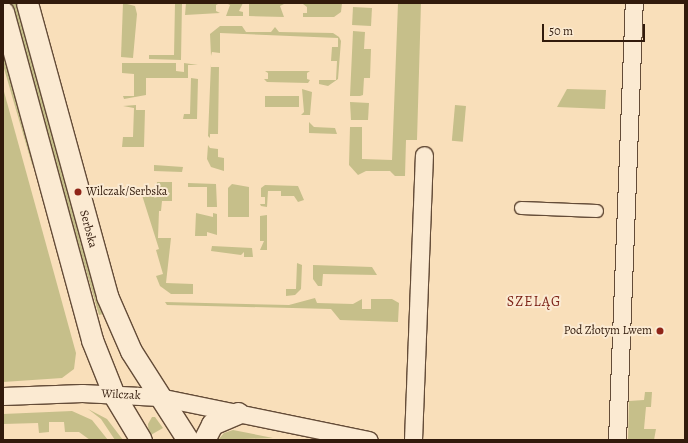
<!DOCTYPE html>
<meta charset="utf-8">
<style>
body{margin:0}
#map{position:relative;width:688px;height:443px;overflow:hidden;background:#f9dfba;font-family:Alegreya,serif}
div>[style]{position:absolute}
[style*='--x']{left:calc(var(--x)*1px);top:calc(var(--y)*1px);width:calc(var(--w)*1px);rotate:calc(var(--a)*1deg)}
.green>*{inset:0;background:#c6bf8a;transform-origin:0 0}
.roads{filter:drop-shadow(1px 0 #644c38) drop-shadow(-1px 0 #644c38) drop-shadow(0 1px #644c38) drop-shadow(0 -1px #644c38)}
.pedestrian>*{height:12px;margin:-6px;padding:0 6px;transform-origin:6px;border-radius:6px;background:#fbead2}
.minor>*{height:17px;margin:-8.5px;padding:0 8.5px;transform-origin:8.5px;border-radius:8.5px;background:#fbead2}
.tertiary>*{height:21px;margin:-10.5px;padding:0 10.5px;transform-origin:10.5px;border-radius:10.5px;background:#fbead2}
.dots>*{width:11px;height:11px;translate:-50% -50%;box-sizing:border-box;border:2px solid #fbead2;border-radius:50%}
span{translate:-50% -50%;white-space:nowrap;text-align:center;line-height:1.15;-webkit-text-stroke:4px #fbead2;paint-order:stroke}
.poi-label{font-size:12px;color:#321b0c}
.left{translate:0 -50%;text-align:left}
.right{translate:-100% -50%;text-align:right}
.street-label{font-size:12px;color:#321b0c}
.quarter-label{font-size:14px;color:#7a1f14;letter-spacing:1px}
.frame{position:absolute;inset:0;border:4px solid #321b0c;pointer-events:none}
.scale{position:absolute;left:542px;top:24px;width:103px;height:18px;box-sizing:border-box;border:2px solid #321b0c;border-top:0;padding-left:5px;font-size:12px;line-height:14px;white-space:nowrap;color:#321b0c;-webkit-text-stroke:3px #fbead2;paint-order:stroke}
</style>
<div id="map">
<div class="green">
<i style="clip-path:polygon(8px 3px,19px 3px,103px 314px,99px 315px)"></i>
<i style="clip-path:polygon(123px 3px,135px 6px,137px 14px,133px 58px,121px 57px)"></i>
<i style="clip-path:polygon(175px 3px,182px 3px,181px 60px,149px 59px,149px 55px,174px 55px)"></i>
<i style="clip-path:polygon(186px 3px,220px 3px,216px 5px,216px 11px,220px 13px,185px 15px)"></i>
<i style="clip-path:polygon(226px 3px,243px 3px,239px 11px,243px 12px,243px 16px,226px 16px,230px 5px)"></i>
<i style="clip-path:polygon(249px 3px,284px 4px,280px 6px,284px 17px,249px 16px)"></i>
<i style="clip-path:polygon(342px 3px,341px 12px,334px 17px,303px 17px,303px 13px,307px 13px,307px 7px,303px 4px)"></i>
<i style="clip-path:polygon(398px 3px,421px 3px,417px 140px,406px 140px,405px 176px,395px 176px,390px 171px,366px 171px,358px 175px,349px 165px,350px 127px,362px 127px,362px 159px,392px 160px)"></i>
<i style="left:353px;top:7px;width:19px;height:18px;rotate:3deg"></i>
<i style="clip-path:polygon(220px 26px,242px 26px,246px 32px,271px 32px,275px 27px,279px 32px,333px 33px,339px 37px,341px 41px,338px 79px,328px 86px,319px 84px,319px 80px,336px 80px,337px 61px,331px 61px,332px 47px,338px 47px,338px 38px,220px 33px,220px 53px,212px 52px,211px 56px,210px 34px)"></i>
<i style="clip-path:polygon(353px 31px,365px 32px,364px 49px,371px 49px,370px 78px,364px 78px,363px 95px,360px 96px,350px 96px)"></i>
<i style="clip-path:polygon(3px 38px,28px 138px,33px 168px,3px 65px)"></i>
<i style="clip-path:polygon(122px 63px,176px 63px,176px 71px,184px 72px,184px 63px,198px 65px,188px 65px,188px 78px,146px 78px,146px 95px,124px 99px,123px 96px,134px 96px,134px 74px,122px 73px)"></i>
<i style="clip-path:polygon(211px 63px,211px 67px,219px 67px,218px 134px,210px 134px,210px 138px,208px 136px)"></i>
<i style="clip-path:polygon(265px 71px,310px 71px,307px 73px,307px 79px,310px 80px,308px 83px,267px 82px,264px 79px,268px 79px,268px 73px)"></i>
<i style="clip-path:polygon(191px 78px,198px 79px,197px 119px,183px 119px,184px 114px,190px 114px)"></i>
<i style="clip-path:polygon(3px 88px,76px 353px,74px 369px,62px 378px,3px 382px)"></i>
<i style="clip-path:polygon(302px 89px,312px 92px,310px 115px,301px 115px,304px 112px)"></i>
<i style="clip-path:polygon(567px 89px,606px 90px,605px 109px,557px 107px)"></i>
<i style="left:265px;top:96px;width:34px;height:11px"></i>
<i style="clip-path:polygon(350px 102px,369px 103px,368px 120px,351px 120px)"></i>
<i style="clip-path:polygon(136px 105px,136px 110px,145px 110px,144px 147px,122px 147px,123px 137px,133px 137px,134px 108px,123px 106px)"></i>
<i style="left:455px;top:105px;width:11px;height:36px;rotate:5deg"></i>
<i style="clip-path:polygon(309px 122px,314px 127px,335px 128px,337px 134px,309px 133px)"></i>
<i style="clip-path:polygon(208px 145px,210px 148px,218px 149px,218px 157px,224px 158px,224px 171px,211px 167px,207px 159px)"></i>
<i style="clip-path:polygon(154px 165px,183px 167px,182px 172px,154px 171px)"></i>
<i style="clip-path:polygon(157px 182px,172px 182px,172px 201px,162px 201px,161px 211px,159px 211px,158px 238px,171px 238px,166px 283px,193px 284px,193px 294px,171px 294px,160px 286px,156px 276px,163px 274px,156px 250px,159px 249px,141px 192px,156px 192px)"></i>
<i style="clip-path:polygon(188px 183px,216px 184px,217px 207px,207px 207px,207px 187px,188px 187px)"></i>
<i style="clip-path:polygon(232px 184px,249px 187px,249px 217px,228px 217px,228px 188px)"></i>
<i style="clip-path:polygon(265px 185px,298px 186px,304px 200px,298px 202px,294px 196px,281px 196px,281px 191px,268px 191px,267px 207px,261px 206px,260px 204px,265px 204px,265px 197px,261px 197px,261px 188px)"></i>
<i style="clip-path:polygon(196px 213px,213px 217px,213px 213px,217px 214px,217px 235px,207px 232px,207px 236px,195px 236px)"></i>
<i style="clip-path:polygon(267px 215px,267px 250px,260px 250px,264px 241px,260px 241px,260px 216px)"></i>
<i style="clip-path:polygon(212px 246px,252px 248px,253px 257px,244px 257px,244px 252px,241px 255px,211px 251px)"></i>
<i style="clip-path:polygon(297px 263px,302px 265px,301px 289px,295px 295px,286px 296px,286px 289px,296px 289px)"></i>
<i style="clip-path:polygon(313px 265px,372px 267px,377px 275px,323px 274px,322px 286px,318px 286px,313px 279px)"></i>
<i style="clip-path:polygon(315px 298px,317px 303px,353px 304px,362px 299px,362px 309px,371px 309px,371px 299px,392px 299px,399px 303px,398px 322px,340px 320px,331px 309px,167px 305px,165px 302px,289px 305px)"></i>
<i style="clip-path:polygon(645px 392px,652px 392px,651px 407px,646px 407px,644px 429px,656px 429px,654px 440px,628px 440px,629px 401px,644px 400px)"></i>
<i style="clip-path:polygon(88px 409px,107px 419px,123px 440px,115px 440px,101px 419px)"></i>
<i style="clip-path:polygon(72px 411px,92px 420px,108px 440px,90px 440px,79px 432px,65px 432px,64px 422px,49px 422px,49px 432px,39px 433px,38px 423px,3px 424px,3px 414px)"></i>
<i style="clip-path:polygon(152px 417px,155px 417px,163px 428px,149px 436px,148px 424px)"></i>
<i style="clip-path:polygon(233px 430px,273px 438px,218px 440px,224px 433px)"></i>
</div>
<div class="roads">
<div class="pedestrian">
<i style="--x:521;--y:208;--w:76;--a:2.3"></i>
</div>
<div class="minor">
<i style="--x:3;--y:396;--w:79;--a:-2.2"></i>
<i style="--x:82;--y:393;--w:77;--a:3"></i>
<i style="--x:159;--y:397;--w:214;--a:11.6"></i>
<i style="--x:413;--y:440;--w:285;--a:-87.8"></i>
<i style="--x:617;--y:440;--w:437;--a:-87.8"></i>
</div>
<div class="tertiary">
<i style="--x:27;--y:3;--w:304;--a:74.7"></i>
<i style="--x:107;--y:296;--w:60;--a:66.4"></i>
<i style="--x:131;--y:351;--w:106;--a:57.4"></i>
<i style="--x:3;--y:12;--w:340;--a:74.8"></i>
<i style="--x:92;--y:340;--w:59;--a:68.2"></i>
<i style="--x:114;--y:395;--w:52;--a:59"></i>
<i style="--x:204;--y:440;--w:18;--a:-63"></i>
<i style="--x:212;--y:424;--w:28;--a:-23"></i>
</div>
</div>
<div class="dots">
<i style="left:78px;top:192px;background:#8f2418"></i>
<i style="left:660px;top:331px;background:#8f2418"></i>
</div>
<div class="poi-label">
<span class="left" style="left:86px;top:192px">Wilczak/Serbska</span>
<span class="right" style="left:652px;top:331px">Pod Złotym Lwem</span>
</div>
<div class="street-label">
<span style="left:88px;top:229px;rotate:75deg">Serbska</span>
<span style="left:121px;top:395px;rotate:3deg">Wilczak</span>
</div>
<div class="quarter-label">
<span style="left:534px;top:302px">SZELĄG</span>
</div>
<div class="frame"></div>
<div class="scale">50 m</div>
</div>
